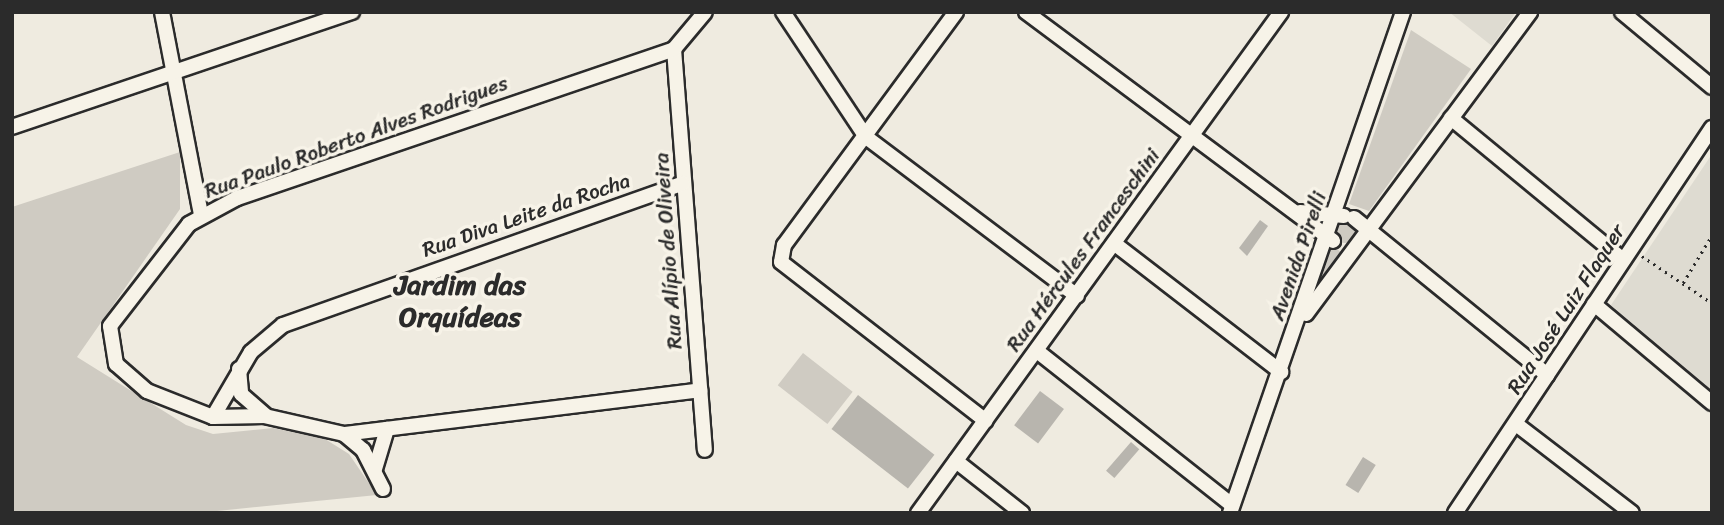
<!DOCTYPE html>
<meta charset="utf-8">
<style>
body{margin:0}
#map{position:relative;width:1724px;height:525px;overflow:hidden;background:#efebe0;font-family:Sriracha,sans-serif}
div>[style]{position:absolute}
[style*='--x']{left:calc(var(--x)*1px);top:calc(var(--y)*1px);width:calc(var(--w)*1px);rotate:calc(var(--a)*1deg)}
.built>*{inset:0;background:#dedbd1}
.green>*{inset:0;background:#cfcbc2;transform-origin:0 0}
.round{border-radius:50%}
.building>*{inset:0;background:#b8b5ae;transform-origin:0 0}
.path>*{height:2.5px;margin-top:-1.25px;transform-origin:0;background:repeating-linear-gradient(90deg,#2b2b2b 0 2px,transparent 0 7px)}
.roads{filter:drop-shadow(2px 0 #2b2b2b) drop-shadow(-2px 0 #2b2b2b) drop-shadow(0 2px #2b2b2b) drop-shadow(0 -2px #2b2b2b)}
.minor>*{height:14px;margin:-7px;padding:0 7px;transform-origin:7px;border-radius:7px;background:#f7f3e8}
span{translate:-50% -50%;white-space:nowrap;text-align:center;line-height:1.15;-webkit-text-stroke:7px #f7f3e8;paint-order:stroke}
.street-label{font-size:21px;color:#2b2b2b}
.district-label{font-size:28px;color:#2b2b2b;font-weight:700}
.frame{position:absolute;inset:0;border:14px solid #2b2b2b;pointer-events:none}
</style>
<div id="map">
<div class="built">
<i style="clip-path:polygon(1449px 12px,1516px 12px,1492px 46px)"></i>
<i style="clip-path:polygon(1712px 154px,1712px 390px,1611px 305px)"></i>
</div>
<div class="green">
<i style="clip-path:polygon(1411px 30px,1471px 69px,1369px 211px,1349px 204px)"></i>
<i style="clip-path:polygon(180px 152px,180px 209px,77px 357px,186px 425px,213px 434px,273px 428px,325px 439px,349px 454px,377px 495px,197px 513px,12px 513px,12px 207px)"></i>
<i class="round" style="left:1334px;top:221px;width:22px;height:22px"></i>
<i style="clip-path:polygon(1330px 244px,1341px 252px,1307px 300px)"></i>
<i style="left:803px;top:353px;width:63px;height:41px;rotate:38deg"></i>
</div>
<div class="building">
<i style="clip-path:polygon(1260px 220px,1268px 226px,1247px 256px,1239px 248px)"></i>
<i style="left:1040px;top:391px;width:30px;height:43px;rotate:37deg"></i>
<i style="left:858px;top:395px;width:97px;height:43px;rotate:38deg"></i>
<i style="left:1131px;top:442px;width:11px;height:38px;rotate:41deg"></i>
<i style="left:1363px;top:457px;width:15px;height:33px;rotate:32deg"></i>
</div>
<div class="path">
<i style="--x:1642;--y:256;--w:84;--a:33.9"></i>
<i style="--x:1683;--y:283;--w:56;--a:-58.9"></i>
</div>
<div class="roads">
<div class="minor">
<i style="--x:162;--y:12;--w:207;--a:79.1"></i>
<i style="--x:783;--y:12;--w:150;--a:56.4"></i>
<i style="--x:866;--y:137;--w:264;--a:37"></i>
<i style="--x:956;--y:12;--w:290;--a:126.4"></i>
<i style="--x:784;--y:245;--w:17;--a:100"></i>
<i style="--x:781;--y:262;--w:259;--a:37.8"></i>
<i style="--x:1026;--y:12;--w:383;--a:36.7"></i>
<i style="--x:1622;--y:12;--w:117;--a:39.8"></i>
<i style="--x:674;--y:49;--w:402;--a:85.6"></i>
<i style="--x:674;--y:49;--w:48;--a:-50"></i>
<i style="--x:1451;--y:118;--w:223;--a:39.5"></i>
<i style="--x:12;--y:127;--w:359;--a:-18.7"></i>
<i style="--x:1300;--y:212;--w:44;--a:5.2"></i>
<i style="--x:1354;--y:218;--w:249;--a:39.1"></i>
<i style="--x:1115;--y:244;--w:210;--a:37.6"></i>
<i style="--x:1594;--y:304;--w:154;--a:40"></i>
<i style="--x:1306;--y:314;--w:376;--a:-53.4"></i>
<i style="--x:1037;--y:351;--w:248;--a:38.3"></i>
<i style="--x:239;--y:369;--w:25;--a:85"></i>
<i style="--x:241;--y:394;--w:32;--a:41"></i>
<i style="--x:213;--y:417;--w:75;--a:-59.7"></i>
<i style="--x:251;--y:352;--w:42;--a:-40.2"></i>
<i style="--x:283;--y:325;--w:424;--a:-19.5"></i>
<i style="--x:1516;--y:424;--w:146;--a:37.5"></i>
<i style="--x:344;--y:434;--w:359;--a:-7"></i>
<i style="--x:956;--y:461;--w:84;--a:38.2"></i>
<i style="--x:375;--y:469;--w:42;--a:-73.3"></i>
<i style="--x:383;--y:489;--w:44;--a:-117.1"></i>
<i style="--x:363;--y:450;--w:25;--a:-140"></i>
<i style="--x:344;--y:434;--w:81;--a:-167.2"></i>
<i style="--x:265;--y:416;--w:52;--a:178.9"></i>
<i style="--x:213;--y:417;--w:71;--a:-158.5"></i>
<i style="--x:147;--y:391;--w:41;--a:-138.9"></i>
<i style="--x:116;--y:364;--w:38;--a:-99"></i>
<i style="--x:110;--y:326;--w:129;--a:-52.2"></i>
<i style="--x:189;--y:224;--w:55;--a:-28.4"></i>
<i style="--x:237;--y:198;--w:462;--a:-18.8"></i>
<i style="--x:918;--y:513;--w:619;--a:-54.07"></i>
<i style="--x:1230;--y:513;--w:530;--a:-70.95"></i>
<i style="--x:1455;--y:513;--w:463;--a:-56.3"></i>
</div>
</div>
<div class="street-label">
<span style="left:356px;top:137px;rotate:-20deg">Rua Paulo Roberto Alves Rodrigues</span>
<span style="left:526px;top:215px;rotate:-19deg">Rua Diva Leite da Rocha</span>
<span style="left:1083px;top:250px;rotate:-54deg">Rua Hércules Franceschini</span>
<span style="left:668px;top:251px;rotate:-94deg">Rua Alípio de Oliveira</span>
<span style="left:1298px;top:256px;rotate:-71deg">Avenida Pirelli</span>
<span style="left:1566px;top:309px;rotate:-57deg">Rua José Luiz Flaquer</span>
</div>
<div class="district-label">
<span style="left:460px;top:301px">Jardim das<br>Orquídeas</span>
</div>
<div class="frame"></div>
</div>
